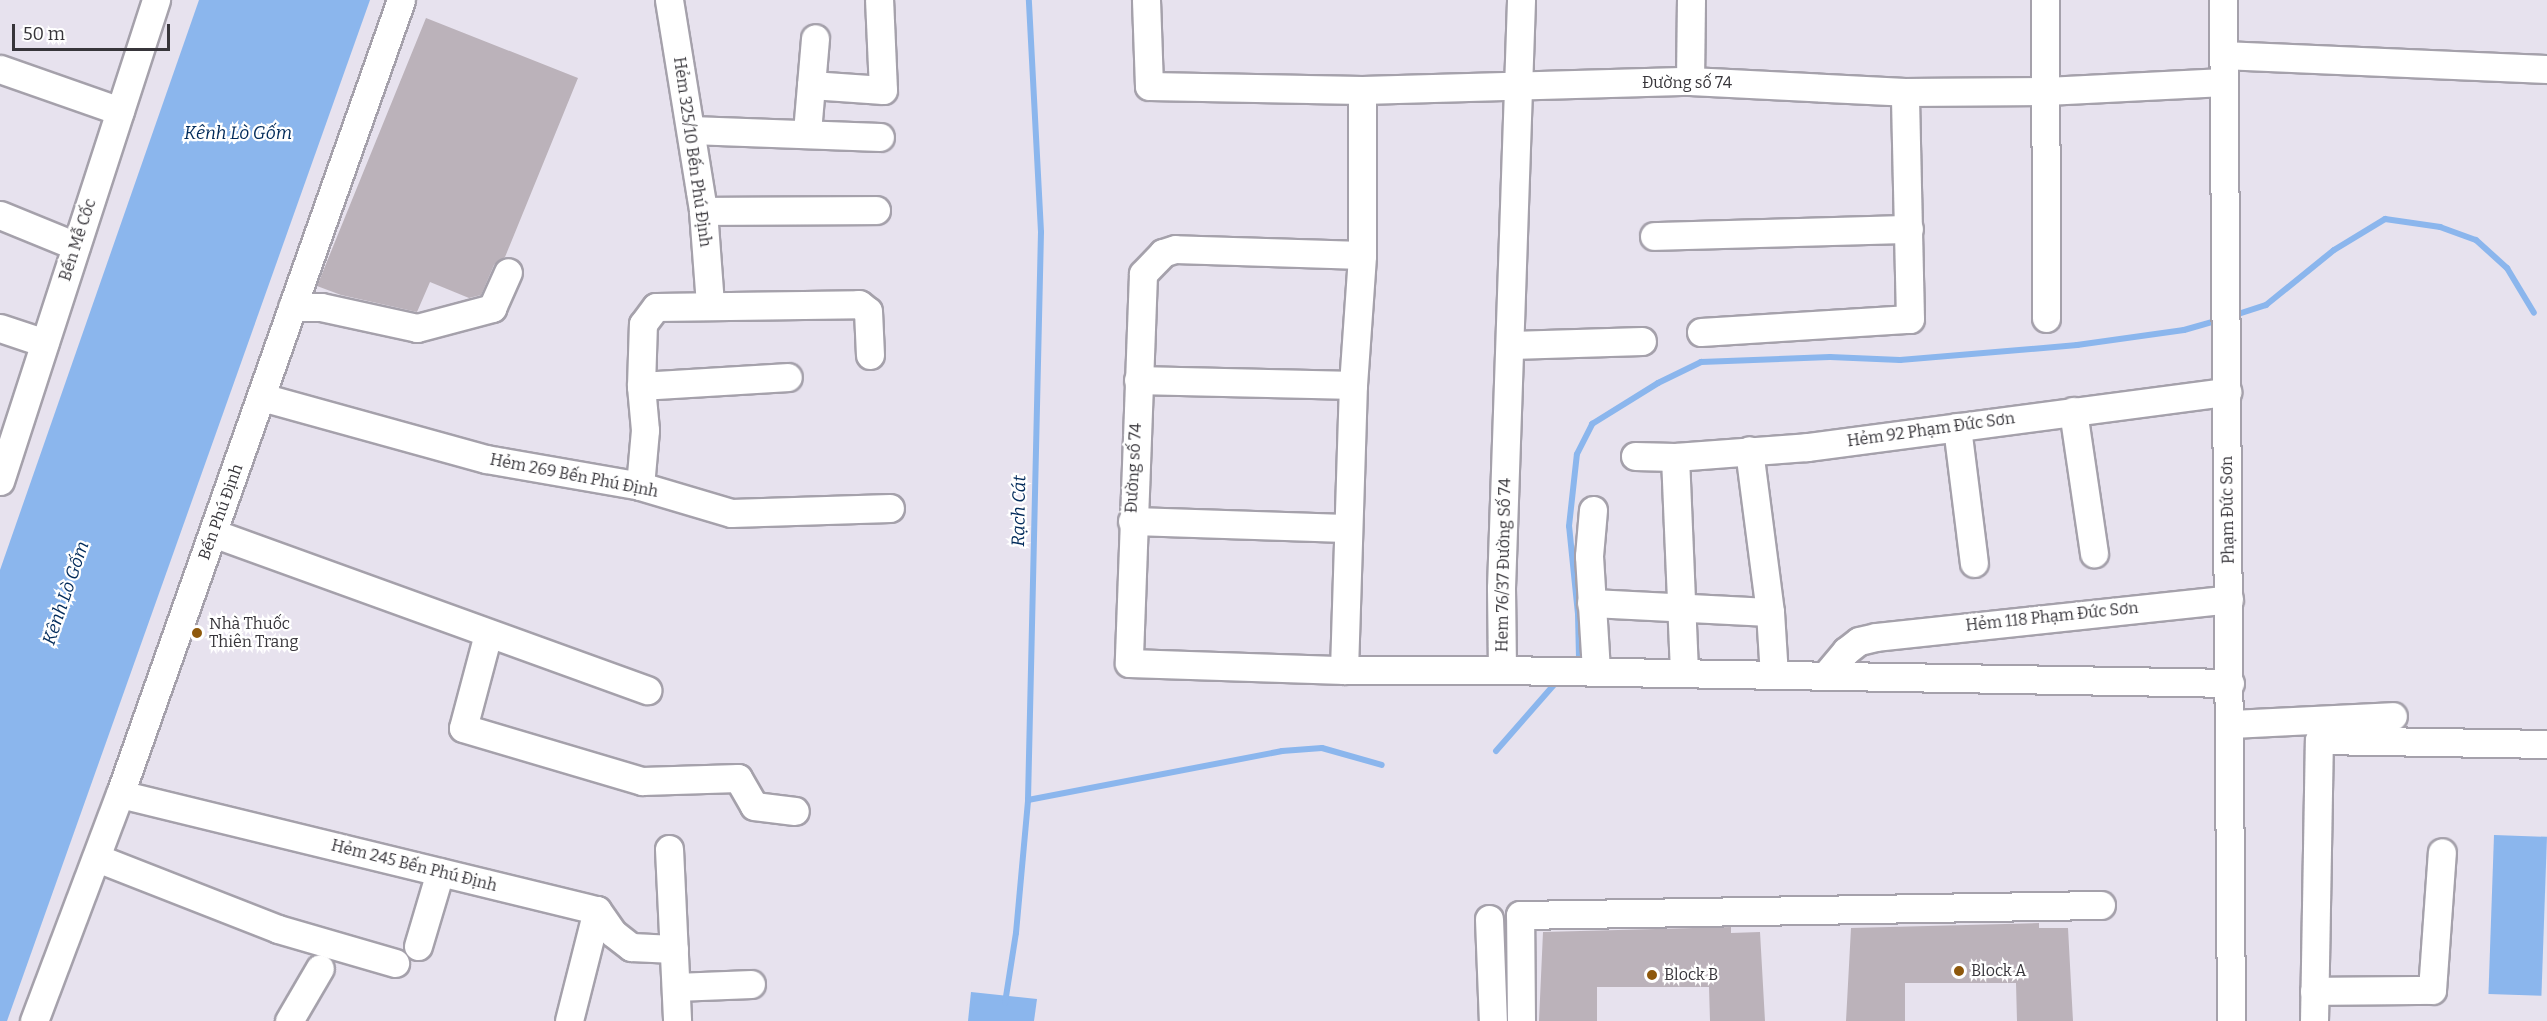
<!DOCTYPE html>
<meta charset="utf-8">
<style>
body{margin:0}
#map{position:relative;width:2547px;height:1021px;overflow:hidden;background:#e7e2ee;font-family:Bitter,serif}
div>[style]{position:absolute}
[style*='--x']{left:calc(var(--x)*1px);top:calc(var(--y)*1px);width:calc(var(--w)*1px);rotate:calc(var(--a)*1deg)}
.water>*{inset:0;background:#8bb6ed;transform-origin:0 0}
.stream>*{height:6px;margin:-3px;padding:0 3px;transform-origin:3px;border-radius:3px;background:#8bb6ed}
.building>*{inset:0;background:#bbb2ba}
.roads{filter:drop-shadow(2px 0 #a5a1ab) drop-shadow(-2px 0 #a5a1ab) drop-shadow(0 2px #a5a1ab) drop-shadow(0 -2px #a5a1ab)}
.minor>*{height:27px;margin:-13.5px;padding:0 13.5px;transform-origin:13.5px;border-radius:13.5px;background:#fff}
.dots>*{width:16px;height:16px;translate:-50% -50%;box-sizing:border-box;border:3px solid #fff;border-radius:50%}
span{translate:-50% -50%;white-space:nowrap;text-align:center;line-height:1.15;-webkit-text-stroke:4.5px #fff;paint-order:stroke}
.street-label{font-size:16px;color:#37353a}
.poi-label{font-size:16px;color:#37353a}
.left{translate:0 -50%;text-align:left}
.water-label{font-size:18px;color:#002a5a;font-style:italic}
.scale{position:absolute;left:12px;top:24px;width:158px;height:27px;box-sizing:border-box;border:3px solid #37353a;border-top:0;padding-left:8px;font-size:18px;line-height:21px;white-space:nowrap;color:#37353a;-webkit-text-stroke:4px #fff;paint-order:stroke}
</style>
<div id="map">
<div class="water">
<i style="clip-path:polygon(199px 0,370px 0,7px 1021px,0 1021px,0 570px)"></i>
<i style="left:2494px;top:835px;width:53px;height:159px;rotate:2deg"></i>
<i style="clip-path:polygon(971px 992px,1037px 999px,1034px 1021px,968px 1021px)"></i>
</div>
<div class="stream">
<i style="--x:2232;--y:316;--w:36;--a:-18"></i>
<i style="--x:2266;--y:305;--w:87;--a:-39"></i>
<i style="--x:2334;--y:250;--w:60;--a:-31.3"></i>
<i style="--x:2385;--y:219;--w:56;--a:8.3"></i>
<i style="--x:2440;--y:227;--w:38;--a:20"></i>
<i style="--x:2476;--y:240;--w:42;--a:42.1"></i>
<i style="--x:2507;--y:268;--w:52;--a:59"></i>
<i style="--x:1574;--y:663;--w:7;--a:-45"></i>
<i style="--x:1579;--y:658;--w:44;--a:-91.3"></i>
<i style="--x:1578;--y:614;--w:88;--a:-95.8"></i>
<i style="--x:1569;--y:526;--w:72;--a:-83.7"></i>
<i style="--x:1577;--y:454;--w:34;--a:-63"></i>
<i style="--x:1592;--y:424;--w:78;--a:-31.8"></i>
<i style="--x:1658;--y:383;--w:48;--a:-26"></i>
<i style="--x:1701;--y:362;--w:129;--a:-2.2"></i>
<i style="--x:1830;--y:357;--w:70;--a:2.5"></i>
<i style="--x:1900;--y:360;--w:178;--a:-4.8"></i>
<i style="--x:2077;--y:345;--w:108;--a:-8"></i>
<i style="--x:2184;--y:330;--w:36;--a:-16"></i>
<i style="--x:1496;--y:751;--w:96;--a:-48.8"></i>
<i style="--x:1028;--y:800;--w:259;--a:-10.9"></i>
<i style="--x:1282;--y:751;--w:40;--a:-4.3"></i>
<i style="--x:1322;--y:748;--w:62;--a:15.8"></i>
<i style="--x:1005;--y:1003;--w:71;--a:-81.1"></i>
<i style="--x:1016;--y:933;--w:134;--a:-84.8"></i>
<i style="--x:1028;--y:800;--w:568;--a:-88.69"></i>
<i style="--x:1041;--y:232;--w:232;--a:-93"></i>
</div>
<div class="building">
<i style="clip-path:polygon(426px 18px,578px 78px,505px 257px,494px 265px,481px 295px,469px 298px,430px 282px,417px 312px,341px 295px,317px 286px)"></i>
<i style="clip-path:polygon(2039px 923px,2039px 928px,2068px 928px,2073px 1021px,2017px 1021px,2016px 983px,1905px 983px,1905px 1021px,1846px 1021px,1851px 928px)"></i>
<i style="clip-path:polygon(1731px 927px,1731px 933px,1760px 932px,1765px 1021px,1710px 1021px,1709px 987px,1597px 987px,1597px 1021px,1539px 1021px,1543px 932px)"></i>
</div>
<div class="roads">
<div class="minor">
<i style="--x:669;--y:0;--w:214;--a:80.8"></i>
<i style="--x:703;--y:211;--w:93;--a:85.7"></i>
<i style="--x:1146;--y:0;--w:86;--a:88"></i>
<i style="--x:1149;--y:86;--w:213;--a:1.1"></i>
<i style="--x:1362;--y:90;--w:328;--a:-1.6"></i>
<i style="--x:1690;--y:81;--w:215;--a:2.9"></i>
<i style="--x:1905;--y:92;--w:141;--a:-0.4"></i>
<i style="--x:2046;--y:91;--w:178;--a:-2.9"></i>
<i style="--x:2045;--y:0;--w:318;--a:89.8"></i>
<i style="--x:2223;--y:0;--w:1021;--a:89.55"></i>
<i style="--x:2224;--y:55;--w:323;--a:2.5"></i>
<i style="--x:0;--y:69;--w:127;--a:19.3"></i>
<i style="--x:1690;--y:81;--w:81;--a:-89.3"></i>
<i style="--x:811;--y:85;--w:72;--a:4"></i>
<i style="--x:883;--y:90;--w:90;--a:-92.5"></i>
<i style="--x:691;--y:130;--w:189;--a:2.1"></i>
<i style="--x:807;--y:132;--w:94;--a:-85.1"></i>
<i style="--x:703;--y:211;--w:173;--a:-0.3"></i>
<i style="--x:0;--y:215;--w:82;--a:22.2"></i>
<i style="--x:1654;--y:236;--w:255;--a:-1.6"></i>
<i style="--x:1362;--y:255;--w:187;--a:-178.2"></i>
<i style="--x:1175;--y:249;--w:13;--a:162"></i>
<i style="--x:1163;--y:253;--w:29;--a:134"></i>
<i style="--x:1143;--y:274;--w:389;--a:92.1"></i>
<i style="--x:1129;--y:663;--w:215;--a:1.9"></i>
<i style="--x:1344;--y:670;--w:158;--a:0"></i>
<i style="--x:1502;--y:670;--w:82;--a:-90.7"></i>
<i style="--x:1501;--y:588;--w:588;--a:-88.05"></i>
<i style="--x:292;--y:307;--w:29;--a:0"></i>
<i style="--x:321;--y:307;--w:98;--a:12.3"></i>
<i style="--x:417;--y:328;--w:78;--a:-14.9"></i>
<i style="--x:492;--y:308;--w:39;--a:-66"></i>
<i style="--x:0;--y:328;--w:47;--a:18.4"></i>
<i style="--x:1701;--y:332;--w:209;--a:-3.6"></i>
<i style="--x:1910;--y:319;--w:227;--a:-91.3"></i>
<i style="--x:1511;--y:345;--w:131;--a:-1.7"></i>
<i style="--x:1138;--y:380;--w:215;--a:1.3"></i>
<i style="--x:641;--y:386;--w:147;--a:-3.5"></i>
<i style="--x:262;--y:397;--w:232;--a:15.5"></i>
<i style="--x:486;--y:459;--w:156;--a:9.9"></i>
<i style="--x:640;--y:486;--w:95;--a:16.5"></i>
<i style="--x:731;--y:513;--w:159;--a:-1.8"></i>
<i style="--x:2073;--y:411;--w:144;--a:81.6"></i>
<i style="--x:1957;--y:427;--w:137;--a:82.9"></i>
<i style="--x:1635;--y:456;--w:40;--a:1.4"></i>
<i style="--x:1675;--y:457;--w:132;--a:-4.3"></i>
<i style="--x:1807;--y:447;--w:424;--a:-7.5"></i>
<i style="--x:1675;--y:457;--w:216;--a:87.6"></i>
<i style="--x:0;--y:481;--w:506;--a:-72.03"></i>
<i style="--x:640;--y:486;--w:56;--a:-84.9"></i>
<i style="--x:645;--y:430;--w:44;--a:-95.2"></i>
<i style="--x:641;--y:386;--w:62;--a:-88.2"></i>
<i style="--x:643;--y:324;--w:21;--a:-53"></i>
<i style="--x:656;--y:307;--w:203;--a:-0.8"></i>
<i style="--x:859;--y:304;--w:11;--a:38"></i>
<i style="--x:868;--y:311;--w:44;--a:87.4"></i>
<i style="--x:1593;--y:510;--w:46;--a:95"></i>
<i style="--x:1589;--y:556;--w:116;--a:86.5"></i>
<i style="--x:1132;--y:521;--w:215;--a:1.9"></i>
<i style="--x:213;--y:533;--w:462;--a:19.9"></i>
<i style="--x:1591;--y:603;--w:179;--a:2.9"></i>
<i style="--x:1770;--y:612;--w:163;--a:-97.4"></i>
<i style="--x:1770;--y:612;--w:63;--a:86.4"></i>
<i style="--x:488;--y:634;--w:97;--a:104.9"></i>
<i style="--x:463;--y:728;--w:187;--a:16.5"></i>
<i style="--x:642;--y:781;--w:96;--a:-1.8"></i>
<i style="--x:738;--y:778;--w:32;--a:60"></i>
<i style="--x:754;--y:806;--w:41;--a:7"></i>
<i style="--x:1344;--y:670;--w:285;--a:-88.2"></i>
<i style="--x:1353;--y:385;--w:130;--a:-86"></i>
<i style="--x:1362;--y:255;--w:165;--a:-90"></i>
<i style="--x:1502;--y:670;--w:728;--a:1.02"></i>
<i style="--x:1825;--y:676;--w:33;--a:-50"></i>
<i style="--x:1846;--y:651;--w:16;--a:-38"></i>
<i style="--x:1859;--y:641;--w:17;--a:-13"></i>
<i style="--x:1876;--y:637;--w:355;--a:-6.1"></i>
<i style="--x:2230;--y:724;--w:163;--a:-2.8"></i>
<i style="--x:120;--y:794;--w:491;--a:13.7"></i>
<i style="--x:597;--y:910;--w:114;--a:104.2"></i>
<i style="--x:669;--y:849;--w:172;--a:87.3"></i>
<i style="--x:97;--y:858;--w:194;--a:21.4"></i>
<i style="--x:278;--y:929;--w:122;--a:16.2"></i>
<i style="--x:597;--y:910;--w:28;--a:55"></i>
<i style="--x:613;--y:933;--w:23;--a:38"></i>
<i style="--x:631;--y:947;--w:43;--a:2.7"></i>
<i style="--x:1489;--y:919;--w:102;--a:87.8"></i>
<i style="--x:418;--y:946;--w:77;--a:-73.4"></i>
<i style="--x:676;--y:987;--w:75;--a:-2.3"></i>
<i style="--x:2314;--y:991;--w:118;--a:-0.5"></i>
<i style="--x:2432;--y:990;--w:138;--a:-85.9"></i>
<i style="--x:34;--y:1021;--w:243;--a:-69.3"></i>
<i style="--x:120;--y:794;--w:842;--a:-70.51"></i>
<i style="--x:289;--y:1021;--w:61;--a:-59.7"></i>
<i style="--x:1521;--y:1021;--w:106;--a:-90.5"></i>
<i style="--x:1520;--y:915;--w:581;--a:-0.99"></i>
<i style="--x:2314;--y:1021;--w:281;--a:-89"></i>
<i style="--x:2319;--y:740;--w:228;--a:1"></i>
</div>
</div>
<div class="dots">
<i style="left:197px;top:633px;background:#8e580c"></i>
<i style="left:1959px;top:971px;background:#8e580c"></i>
<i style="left:1652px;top:975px;background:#8e580c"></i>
</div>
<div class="street-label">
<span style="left:1687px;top:83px">Đường số 74</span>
<span style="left:692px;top:152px;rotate:82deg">Hẻm 325/10 Bến Phú Định</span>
<span style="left:78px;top:240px;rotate:-72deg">Bến Mễ Cốc</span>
<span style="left:1931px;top:430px;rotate:-8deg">Hẻm 92 Phạm Đức Sơn</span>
<span style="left:1134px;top:468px;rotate:-87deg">Đường số 74</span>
<span style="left:574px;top:476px;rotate:11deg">Hẻm 269 Bến Phú Định</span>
<span style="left:2228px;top:510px;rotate:-91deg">Phạm Đức Sơn</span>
<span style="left:221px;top:512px;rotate:-70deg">Bến Phú Định</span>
<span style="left:1504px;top:565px;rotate:-89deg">Hem 76/37 Đường Số 74</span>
<span style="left:2052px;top:617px;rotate:-6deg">Hẻm 118 Phạm Đức Sơn</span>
<span style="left:414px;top:866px;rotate:14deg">Hẻm 245 Bến Phú Định</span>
</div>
<div class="poi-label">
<span class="left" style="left:209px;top:633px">Nhà Thuốc<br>Thiên Trang</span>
<span class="left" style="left:1971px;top:971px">Block A</span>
<span class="left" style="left:1664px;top:975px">Block B</span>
</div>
<div class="water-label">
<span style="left:238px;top:133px">Kênh Lò Gốm</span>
<span style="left:1019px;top:511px;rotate:-89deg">Rạch Cát</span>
<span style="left:66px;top:593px;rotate:-71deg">Kênh Lò Gốm</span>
</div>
<div class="scale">50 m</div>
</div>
